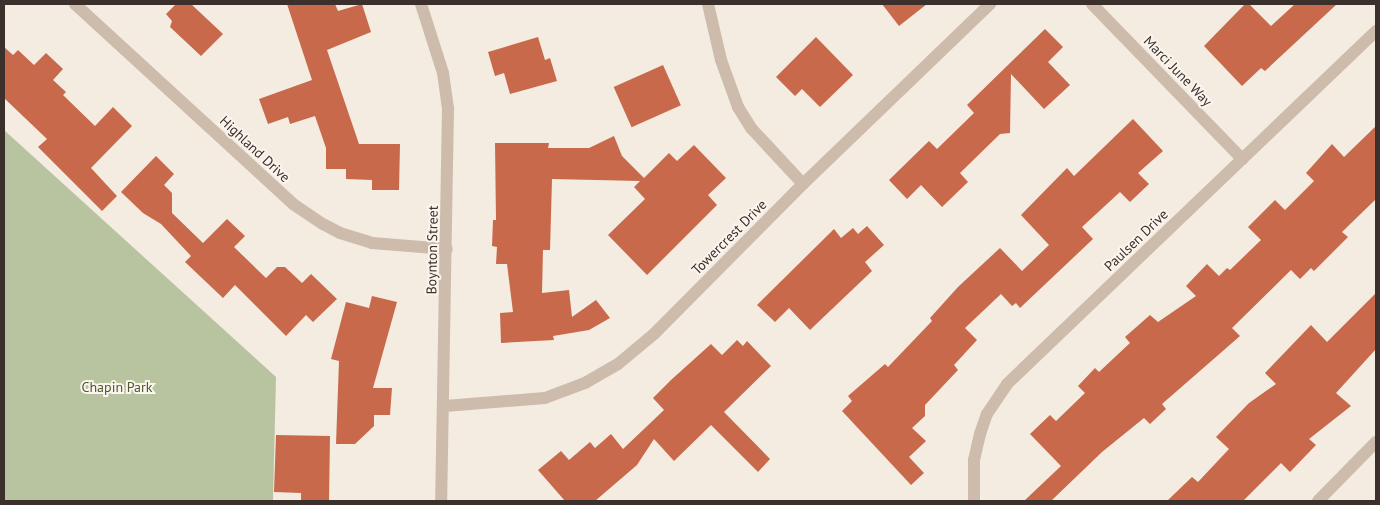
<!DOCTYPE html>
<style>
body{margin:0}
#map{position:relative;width:1380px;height:505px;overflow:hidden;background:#f4ebe1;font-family:"PT Sans",sans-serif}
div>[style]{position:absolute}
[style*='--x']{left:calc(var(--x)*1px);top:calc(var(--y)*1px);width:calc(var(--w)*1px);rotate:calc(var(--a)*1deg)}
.green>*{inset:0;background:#b8c4a0}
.building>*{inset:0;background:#c8694b;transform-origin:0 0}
.street>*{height:12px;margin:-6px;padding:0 6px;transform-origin:6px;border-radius:6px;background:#cdbbac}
span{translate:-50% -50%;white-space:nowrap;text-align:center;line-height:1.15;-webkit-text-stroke:4px #fbf5ee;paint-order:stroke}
.street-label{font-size:14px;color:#3b302b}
.park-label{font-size:14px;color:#4a5a2e}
.frame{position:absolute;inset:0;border:5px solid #3b302b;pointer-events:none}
</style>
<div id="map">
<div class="green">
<i style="clip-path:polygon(4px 130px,276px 377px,273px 501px,4px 501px)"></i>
</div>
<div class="building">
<i style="clip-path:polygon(176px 4px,191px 4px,223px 34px,201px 56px,170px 27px,172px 21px,166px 14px)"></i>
<i style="clip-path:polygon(287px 4px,335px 4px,338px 11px,362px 4px,371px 32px,327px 50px,359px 144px,400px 144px,399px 190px,372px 190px,372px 180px,346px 179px,346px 169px,326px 169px,326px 148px,315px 116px,290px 124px,288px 117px,268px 124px,259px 99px,312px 80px)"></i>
<i style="clip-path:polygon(882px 4px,927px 4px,899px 26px)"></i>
<i style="clip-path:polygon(1245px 4px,1249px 4px,1271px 26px,1295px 4px,1337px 4px,1265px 71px,1261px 68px,1242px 86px,1204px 46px)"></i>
<i style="clip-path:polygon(1045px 29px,1063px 47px,1048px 62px,1070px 85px,1044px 109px,1011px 74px,1010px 133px,1000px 134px,960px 173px,968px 182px,942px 207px,921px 185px,907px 199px,889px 180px,929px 141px,937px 149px,974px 113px,967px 105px)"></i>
<i style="clip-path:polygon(538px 37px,545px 60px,550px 58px,557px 81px,510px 94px,504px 73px,495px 76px,488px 52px)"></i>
<i style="clip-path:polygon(816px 37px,853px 75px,820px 107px,802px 89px,795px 96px,776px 77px)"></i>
<i style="clip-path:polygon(4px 47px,13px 55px,18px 50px,34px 65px,46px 53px,63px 69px,53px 80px,66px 92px,63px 95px,95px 126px,113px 107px,132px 126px,91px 168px,117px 196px,102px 211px,38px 147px,47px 139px,4px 98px)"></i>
<i style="left:663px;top:65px;width:44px;height:54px;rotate:66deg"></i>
<i style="clip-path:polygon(1133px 119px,1163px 151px,1138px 173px,1149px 184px,1130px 202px,1120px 192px,1082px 227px,1093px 239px,1020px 308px,1016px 303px,1012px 306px,1001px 294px,965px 328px,977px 340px,954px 365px,958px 370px,925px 405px,925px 416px,912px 428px,926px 441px,909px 457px,924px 473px,911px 485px,842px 411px,852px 401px,848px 396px,885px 364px,888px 367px,932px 321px,930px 318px,958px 287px,1000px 248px,1022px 271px,1049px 245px,1021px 215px,1067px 168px,1074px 176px)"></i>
<i style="clip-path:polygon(1376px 126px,1376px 199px,1342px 232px,1348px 237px,1314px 271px,1311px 268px,1300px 279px,1291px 270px,1232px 328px,1240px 336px,1162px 404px,1166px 409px,1150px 424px,1144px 418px,1102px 452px,1051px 501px,1024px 501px,1061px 466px,1030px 434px,1050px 415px,1056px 421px,1085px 393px,1078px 386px,1095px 368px,1099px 372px,1130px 343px,1125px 337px,1150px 315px,1158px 322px,1196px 296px,1186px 286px,1207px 264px,1219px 276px,1227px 268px,1230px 270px,1261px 240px,1248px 227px,1275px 200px,1285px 210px,1314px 181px,1306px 173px,1332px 144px,1344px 157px)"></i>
<i style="clip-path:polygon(614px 136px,622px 156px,644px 178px,669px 153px,677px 161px,694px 145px,726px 178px,708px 195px,717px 205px,647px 275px,608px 235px,645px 199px,634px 187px,640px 181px,552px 179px,550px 250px,543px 250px,542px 293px,569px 290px,572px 317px,596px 300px,610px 318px,589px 330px,553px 336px,554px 340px,501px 343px,500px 313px,513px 312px,507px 264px,496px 264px,497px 247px,492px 246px,493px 220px,496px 220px,495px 143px,549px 143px,548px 148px,589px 148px)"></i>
<i style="clip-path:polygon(156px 156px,174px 174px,164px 185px,172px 193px,172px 213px,203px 243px,227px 219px,245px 236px,234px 247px,266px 278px,277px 267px,285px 267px,302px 283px,311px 274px,337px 299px,313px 322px,306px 315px,286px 336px,235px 285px,223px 298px,185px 262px,191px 256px,161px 224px,143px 213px,121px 192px)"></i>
<i style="clip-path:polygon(867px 226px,884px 245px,865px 262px,872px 271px,810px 330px,789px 308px,775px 322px,757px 305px,834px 229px,841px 238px,853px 228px,858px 234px)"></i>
<i style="clip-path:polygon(1376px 293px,1376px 349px,1336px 393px,1351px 406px,1309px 439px,1316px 445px,1290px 472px,1281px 463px,1243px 501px,1167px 501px,1192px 477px,1198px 482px,1229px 449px,1216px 437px,1249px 403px,1276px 384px,1265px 373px,1311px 325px,1327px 342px)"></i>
<i style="clip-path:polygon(372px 296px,397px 302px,373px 388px,392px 388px,390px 415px,374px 415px,374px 426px,355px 444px,336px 444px,339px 361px,331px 359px,346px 302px,369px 308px)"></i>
<i style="clip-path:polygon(737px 340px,743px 346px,747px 341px,771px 366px,724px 412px,770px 459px,758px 472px,711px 425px,674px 461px,654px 439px,637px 465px,595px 501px,565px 501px,538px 470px,561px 451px,569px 460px,590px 442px,595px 448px,611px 434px,623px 449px,664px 410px,653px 398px,671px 380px,711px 344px,722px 355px)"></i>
<i style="clip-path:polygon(276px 435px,330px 436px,329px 501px,301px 501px,301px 493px,274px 492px)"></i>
</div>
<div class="street">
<i style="--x:75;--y:4;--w:296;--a:42.5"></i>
<i style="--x:293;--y:204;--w:36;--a:34"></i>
<i style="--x:323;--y:224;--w:19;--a:28"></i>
<i style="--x:340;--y:233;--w:34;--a:17"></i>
<i style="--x:372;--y:243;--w:75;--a:4.6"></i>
<i style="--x:421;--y:4;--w:72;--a:72.3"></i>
<i style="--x:443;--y:73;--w:35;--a:82"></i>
<i style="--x:448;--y:108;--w:393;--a:91"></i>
<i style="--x:708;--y:4;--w:57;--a:76.9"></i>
<i style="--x:721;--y:60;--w:50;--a:70.1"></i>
<i style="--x:738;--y:107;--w:25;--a:58"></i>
<i style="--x:751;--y:128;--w:76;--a:47.1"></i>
<i style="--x:1092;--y:4;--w:216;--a:45.9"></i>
<i style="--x:445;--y:406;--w:100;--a:-4.6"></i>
<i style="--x:545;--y:398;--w:43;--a:-20.6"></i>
<i style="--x:585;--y:383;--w:38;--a:-30"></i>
<i style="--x:618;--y:364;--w:47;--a:-39.8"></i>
<i style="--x:654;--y:334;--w:211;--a:-45.2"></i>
<i style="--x:803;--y:184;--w:260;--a:-43.9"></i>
<i style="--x:974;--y:501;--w:41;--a:-90"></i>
<i style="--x:974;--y:460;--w:27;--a:-77"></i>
<i style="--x:980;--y:434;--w:21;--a:-71"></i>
<i style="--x:987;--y:414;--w:36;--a:-56"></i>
<i style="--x:1007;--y:384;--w:511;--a:-43.73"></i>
<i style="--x:1318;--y:501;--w:83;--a:-45.5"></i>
</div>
<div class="street-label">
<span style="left:1178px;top:71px;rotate:46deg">Marci June Way</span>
<span style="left:255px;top:149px;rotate:43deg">Highland Drive</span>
<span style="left:729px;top:237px;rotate:-45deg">Towercrest Drive</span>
<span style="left:1136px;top:240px;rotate:-44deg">Paulsen Drive</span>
<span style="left:432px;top:250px;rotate:-89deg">Boynton Street</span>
</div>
<div class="park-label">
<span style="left:117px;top:387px">Chapin Park</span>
</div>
<div class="frame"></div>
</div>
